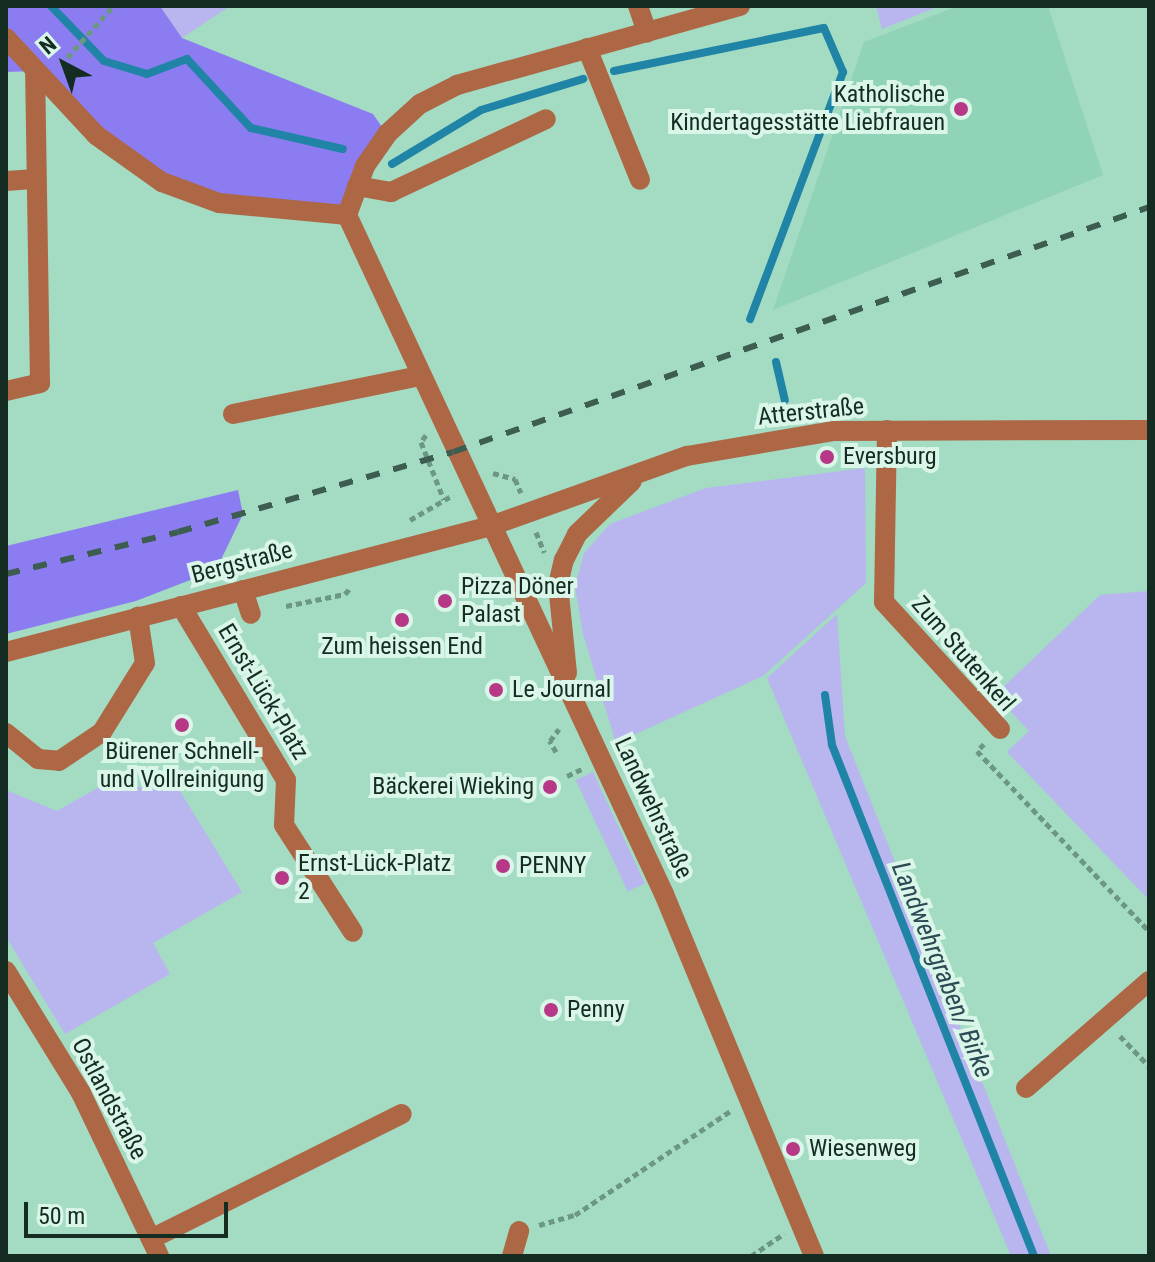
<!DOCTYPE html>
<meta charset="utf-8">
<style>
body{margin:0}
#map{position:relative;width:1155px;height:1262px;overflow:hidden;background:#a3dcc3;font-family:"Roboto Condensed",sans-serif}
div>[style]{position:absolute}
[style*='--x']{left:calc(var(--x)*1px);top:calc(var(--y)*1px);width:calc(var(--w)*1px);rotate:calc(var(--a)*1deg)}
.built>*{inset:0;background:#90d3b7}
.green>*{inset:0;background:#b8b5ef;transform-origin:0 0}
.forest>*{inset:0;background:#8b7df1}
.stream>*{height:8px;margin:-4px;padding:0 4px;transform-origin:4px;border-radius:4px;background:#2084a6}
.path>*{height:5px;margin-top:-2.5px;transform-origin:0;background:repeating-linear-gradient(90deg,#6c9785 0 6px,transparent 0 10px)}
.minor>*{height:20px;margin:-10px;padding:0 10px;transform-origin:10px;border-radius:10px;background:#ae6745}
.rail>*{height:6px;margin-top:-3px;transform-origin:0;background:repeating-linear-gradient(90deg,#3d5d50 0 14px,transparent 0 28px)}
.dots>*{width:22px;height:22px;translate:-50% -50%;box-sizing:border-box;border:4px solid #daf6e9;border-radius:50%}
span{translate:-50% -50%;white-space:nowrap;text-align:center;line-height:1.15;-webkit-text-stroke:8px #daf6e9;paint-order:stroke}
.poi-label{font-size:24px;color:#152c23}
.right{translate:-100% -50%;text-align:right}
.left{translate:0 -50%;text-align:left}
.street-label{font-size:24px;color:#152c23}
.water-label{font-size:26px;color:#2c4954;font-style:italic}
.frame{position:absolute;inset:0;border:8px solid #152c23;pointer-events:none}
.north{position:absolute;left:24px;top:24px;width:80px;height:80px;-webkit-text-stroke:6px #daf6e9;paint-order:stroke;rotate:319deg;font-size:22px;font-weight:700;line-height:32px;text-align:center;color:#152c23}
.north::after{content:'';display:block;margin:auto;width:28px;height:36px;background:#152c23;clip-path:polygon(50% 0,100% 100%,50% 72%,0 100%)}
.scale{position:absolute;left:24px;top:1202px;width:204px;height:36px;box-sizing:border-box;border:4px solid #152c23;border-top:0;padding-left:10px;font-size:24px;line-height:28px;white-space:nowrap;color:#152c23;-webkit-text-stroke:6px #daf6e9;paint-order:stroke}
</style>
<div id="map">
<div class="built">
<i style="clip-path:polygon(958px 6px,1048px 6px,1103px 175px,773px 310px,864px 42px)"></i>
</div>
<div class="green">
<i style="clip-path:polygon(160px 6px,230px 6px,182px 38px)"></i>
<i style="clip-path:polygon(876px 6px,940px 6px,882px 29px)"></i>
<i style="clip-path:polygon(865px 468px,866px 583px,763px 676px,616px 743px,583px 634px,575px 586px,584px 553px,610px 524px,706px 488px)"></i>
<i style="clip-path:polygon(1149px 591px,1149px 900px,1007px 752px,1029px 731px,995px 695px,1100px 595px)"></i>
<i style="clip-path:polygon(837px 614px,845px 736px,1051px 1256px,1011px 1256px,767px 678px)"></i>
<i style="left:593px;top:772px;width:123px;height:19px;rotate:65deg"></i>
<i style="clip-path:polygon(101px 786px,178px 788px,242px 892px,153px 943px,170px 974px,65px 1034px,6px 937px,6px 790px,57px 811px)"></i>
</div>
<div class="forest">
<i style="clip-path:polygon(6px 6px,160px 6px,182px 38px,373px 114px,387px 134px,347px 215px,219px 203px,162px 182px,35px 71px,6px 72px)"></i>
<i style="clip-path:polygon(238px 490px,243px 514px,216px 570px,136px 601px,6px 634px,6px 546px)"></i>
</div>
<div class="stream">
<i style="--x:51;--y:6;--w:76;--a:46.1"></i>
<i style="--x:104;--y:61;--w:45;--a:16.8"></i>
<i style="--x:147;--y:74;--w:43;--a:-20.6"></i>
<i style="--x:187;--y:59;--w:94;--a:47.2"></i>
<i style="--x:251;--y:128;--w:94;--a:12.9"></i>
<i style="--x:614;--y:71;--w:214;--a:-11.6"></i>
<i style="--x:824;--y:28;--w:48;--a:66.6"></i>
<i style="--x:843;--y:72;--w:264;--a:110.6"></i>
<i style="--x:392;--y:164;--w:104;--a:-31.2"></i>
<i style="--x:481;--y:110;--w:107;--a:-16.9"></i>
<i style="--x:776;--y:362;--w:39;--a:77"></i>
<i style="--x:825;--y:695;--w:50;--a:82"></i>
<i style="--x:832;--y:745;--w:549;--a:68.43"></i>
</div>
<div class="path">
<i style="--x:61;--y:65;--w:79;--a:-48.6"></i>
<i style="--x:426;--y:435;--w:9;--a:126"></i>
<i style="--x:421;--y:442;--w:62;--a:68.4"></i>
<i style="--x:493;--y:473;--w:23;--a:15"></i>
<i style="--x:515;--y:479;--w:15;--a:67"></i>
<i style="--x:410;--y:520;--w:50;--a:-30.2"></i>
<i style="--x:536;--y:532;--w:22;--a:68"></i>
<i style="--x:286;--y:606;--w:60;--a:-11.5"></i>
<i style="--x:345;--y:594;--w:9;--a:-49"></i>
<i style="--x:984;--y:744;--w:10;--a:135"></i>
<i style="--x:977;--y:751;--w:249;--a:46.3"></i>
<i style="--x:556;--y:752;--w:13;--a:-119"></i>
<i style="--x:550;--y:741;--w:15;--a:-53"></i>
<i style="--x:567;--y:776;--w:17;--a:-25"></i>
<i style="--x:1120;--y:1036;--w:42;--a:46"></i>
<i style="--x:539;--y:1225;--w:37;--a:-16"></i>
<i style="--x:575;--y:1215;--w:189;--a:-33.8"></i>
<i style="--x:751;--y:1256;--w:40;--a:-34"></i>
</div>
<div class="minor">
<i style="--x:638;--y:6;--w:28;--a:71"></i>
<i style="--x:6;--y:38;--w:132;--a:47.1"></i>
<i style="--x:96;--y:135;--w:81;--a:35.5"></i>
<i style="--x:162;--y:182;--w:61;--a:20.2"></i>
<i style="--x:219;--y:203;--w:129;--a:5.4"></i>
<i style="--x:587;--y:48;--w:142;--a:68.1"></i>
<i style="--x:6;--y:181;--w:27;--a:-4"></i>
<i style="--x:357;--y:186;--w:35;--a:10"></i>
<i style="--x:391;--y:192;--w:171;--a:-25.2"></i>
<i style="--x:347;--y:215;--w:749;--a:64.97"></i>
<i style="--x:664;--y:894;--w:392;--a:67.5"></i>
<i style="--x:347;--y:215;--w:52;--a:-69.8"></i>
<i style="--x:365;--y:166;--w:39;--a:-55"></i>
<i style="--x:387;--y:134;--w:45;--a:-42.3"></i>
<i style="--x:420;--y:104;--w:42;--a:-27.2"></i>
<i style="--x:457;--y:85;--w:294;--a:-15.6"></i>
<i style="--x:6;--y:391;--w:35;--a:-13"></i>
<i style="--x:40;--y:383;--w:312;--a:-90.9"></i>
<i style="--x:233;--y:414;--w:190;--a:-11.5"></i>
<i style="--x:887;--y:430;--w:172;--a:91"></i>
<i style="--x:884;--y:602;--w:172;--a:47.6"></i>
<i style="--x:243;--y:590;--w:25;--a:72"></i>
<i style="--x:181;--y:606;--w:203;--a:58.9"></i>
<i style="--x:286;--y:780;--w:45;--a:92.5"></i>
<i style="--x:284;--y:825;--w:127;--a:57.2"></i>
<i style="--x:6;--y:652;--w:501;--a:-14.56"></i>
<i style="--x:491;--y:526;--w:208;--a:-19.7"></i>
<i style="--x:687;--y:456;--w:148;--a:-9.7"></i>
<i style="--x:833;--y:431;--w:316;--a:-0.2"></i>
<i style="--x:567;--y:673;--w:88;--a:-95.8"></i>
<i style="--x:558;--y:585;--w:26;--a:-77"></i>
<i style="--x:564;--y:560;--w:29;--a:-63"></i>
<i style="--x:577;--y:534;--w:76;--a:-43.9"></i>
<i style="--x:6;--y:733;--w:41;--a:39.1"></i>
<i style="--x:38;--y:759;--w:21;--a:5"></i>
<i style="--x:59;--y:761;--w:52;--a:-34"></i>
<i style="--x:102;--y:732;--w:81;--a:-58.1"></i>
<i style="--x:145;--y:663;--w:47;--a:-98.7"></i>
<i style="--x:6;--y:971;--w:143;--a:58.4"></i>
<i style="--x:81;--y:1093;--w:181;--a:64.4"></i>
<i style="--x:1026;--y:1088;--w:163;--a:-41"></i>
<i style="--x:151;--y:1239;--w:280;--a:-26.5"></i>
<i style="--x:512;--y:1256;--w:26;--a:-74"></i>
</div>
<div class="rail">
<i style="--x:6;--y:574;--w:177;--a:-13.7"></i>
<i style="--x:178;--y:532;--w:286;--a:-16.2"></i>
<i style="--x:453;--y:452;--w:738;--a:-19.39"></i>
</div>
<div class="dots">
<i style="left:961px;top:109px;background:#b63887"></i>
<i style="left:827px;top:457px;background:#b63887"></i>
<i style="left:445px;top:601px;background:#b63887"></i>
<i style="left:402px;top:620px;background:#b63887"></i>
<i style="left:496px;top:690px;background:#b63887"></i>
<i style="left:182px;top:725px;background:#b63887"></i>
<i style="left:550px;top:787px;background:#b63887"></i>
<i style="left:503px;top:866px;background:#b63887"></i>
<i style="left:282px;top:878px;background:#b63887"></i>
<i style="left:551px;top:1010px;background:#b63887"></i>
<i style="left:793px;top:1149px;background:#b63887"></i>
</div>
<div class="poi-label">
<span class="right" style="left:945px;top:109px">Katholische<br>Kindertagesstätte Liebfrauen</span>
<span class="left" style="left:843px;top:457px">Eversburg</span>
<span class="left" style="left:461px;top:601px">Pizza Döner<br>Palast</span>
<span style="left:402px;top:647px">Zum heissen End</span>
<span class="left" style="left:512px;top:690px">Le Journal</span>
<span style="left:182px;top:766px">Bürener Schnell-<br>und Vollreinigung</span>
<span class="right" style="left:534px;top:787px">Bäckerei Wieking</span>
<span class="left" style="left:298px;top:878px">Ernst-Lück-Platz<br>2</span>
<span class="left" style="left:519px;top:866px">PENNY</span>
<span class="left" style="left:567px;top:1010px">Penny</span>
<span class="left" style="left:809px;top:1149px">Wiesenweg</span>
</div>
<div class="street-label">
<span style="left:811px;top:412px;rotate:-6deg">Atterstraße</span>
<span style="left:242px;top:563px;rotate:-15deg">Bergstraße</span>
<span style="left:963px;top:654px;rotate:49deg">Zum Stutenkerl</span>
<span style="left:263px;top:692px;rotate:59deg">Ernst-Lück-Platz</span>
<span style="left:653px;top:808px;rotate:65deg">Landwehrstraße</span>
<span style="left:109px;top:1099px;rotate:62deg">Ostlandstraße</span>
</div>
<div class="water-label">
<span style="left:942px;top:970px;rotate:68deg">Landwehrgraben/ Birke</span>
</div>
<div class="frame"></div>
<div class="north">N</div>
<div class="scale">50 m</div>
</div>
